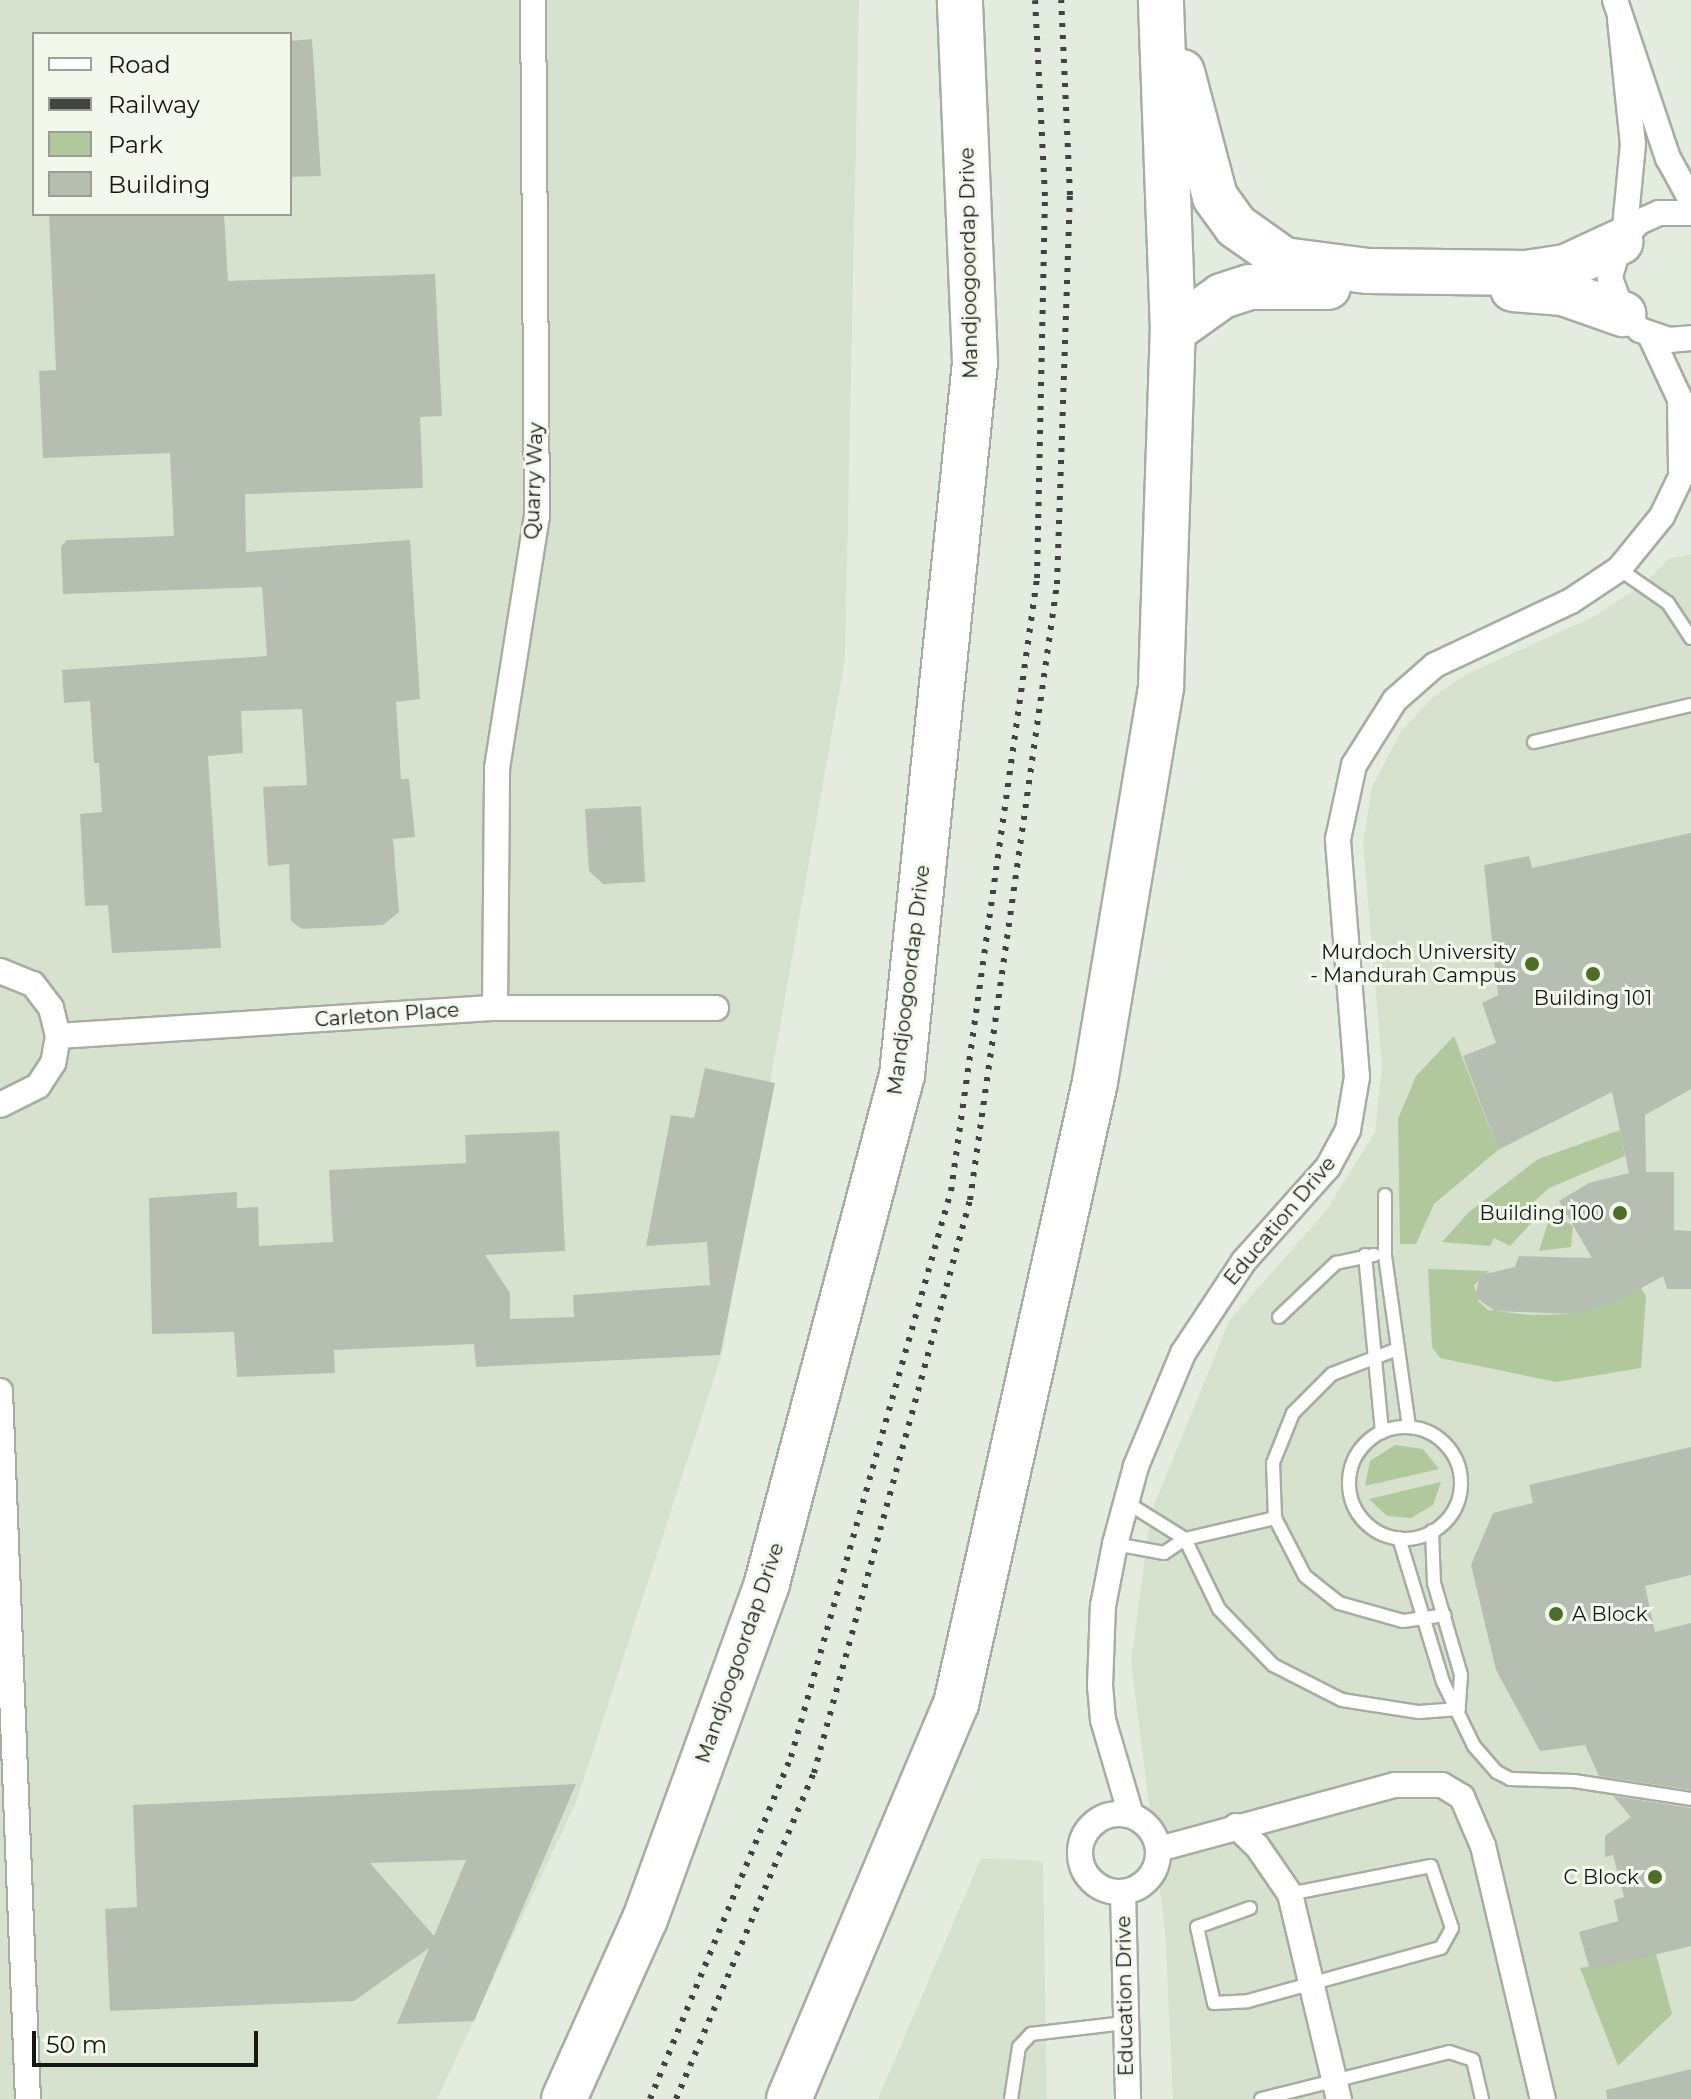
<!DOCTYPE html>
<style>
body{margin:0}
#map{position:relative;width:1691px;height:2099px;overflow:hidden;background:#e4ecdf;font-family:Montserrat,sans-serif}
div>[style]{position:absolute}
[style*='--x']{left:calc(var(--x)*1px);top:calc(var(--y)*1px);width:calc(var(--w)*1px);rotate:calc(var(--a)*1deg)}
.built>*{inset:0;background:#d7e2ce}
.green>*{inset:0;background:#b0c89c}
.building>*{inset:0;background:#b6beb1}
.roads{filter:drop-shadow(2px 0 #a6ada1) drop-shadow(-2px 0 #a6ada1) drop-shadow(0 2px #a6ada1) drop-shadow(0 -2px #a6ada1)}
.lane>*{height:12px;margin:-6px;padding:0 6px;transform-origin:6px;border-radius:6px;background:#fff}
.lane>.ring{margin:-6px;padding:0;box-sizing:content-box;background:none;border:12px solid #fff;border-radius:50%}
.street>*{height:24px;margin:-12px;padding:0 12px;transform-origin:12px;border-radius:12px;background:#fff}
.street>.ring{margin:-12px;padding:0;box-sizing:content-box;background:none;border:24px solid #fff;border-radius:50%}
.highway>*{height:44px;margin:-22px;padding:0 22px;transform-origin:22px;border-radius:22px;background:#fff}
.rail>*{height:6px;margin-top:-3px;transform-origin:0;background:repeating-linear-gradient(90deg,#41443e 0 4px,transparent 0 12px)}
.dots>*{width:22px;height:22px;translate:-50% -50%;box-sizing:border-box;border:4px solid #f2f9ec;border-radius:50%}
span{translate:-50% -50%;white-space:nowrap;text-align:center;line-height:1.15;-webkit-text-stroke:6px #f2f9ec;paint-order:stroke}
.street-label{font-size:20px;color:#151713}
.poi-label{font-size:20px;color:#151713}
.right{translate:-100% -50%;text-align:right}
.left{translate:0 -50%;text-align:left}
.legend{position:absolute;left:32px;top:32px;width:260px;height:184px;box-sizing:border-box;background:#f2f9ec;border:2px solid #9a9f95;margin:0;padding:10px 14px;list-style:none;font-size:24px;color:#151713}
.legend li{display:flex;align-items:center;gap:16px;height:40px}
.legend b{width:40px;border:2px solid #9a9f95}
.scale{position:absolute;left:32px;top:2031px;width:226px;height:36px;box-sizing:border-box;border:4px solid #151713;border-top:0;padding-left:10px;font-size:24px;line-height:28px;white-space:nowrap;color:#151713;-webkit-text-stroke:6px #f2f9ec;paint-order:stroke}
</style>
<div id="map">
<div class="built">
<i style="clip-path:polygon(evenodd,0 0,859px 0,845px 659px,722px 1354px,577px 1800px,437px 2099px,0 2099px,0 0,34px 34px,290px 34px,290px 214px,34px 214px,34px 34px)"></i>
<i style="clip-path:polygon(1691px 554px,1691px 2099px,1173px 2099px,1165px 1930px,1131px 1662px,1151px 1513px,1229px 1321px,1325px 1212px,1375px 1132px,1382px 1066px,1363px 844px,1372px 787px,1402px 730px,1433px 697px,1467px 674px,1593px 617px,1645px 583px,1668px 559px)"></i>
<i style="clip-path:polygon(981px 1858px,1043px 1861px,1047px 2099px,878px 2099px)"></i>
</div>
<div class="green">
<i style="clip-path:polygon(1454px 1036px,1498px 1150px,1434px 1204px,1416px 1244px,1400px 1244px,1398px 1119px,1416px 1076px)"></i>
<i style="clip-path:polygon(1620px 1130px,1625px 1156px,1549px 1188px,1526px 1209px,1536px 1218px,1510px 1246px,1494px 1238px,1490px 1246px,1442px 1242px,1469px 1212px,1538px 1159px)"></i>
<i style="clip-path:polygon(1551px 1213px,1573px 1226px,1571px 1247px,1539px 1251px)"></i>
<i style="clip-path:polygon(1428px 1269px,1489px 1271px,1474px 1285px,1478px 1301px,1488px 1310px,1529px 1315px,1573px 1314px,1641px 1288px,1646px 1296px,1641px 1368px,1556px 1382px,1440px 1358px,1432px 1347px)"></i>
<i style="clip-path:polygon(1395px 1445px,1423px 1449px,1439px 1469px,1365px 1486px,1370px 1461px)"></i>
<i style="clip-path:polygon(1441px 1482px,1433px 1505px,1411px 1518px,1387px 1516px,1369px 1499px)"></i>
<i style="clip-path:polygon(1656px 1954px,1672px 2014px,1618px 2066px,1580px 1968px)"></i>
</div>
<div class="building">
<i style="clip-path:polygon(312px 39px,321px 176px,290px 177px,290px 41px)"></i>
<i style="clip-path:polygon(49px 214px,224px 214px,228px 281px,435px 274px,442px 416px,420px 417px,423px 488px,245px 494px,246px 552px,410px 540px,420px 699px,396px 702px,401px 779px,409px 779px,415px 837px,393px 839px,399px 912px,383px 925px,302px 929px,291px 921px,289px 864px,268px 866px,263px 787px,307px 785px,302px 709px,241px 711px,243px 753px,208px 756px,221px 948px,112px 953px,108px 905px,85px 906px,80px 814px,102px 812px,99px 763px,94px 763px,90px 701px,64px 703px,62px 670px,267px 656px,262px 587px,63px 594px,61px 547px,67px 540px,174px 536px,170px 453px,43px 458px,39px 371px,56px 370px)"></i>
<i style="clip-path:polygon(641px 806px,645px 882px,603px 884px,589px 871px,585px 809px)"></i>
<i style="clip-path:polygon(1691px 833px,1691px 1089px,1645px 1115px,1646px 1172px,1674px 1172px,1674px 1230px,1691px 1231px,1691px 1289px,1667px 1289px,1663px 1276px,1616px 1302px,1573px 1314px,1495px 1311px,1475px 1297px,1480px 1275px,1515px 1267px,1519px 1256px,1592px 1258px,1559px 1201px,1589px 1183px,1629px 1173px,1612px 1092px,1498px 1150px,1463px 1056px,1496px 1043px,1482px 1003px,1498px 995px,1484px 865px,1529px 856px,1532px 868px)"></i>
<i style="clip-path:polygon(705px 1068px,775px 1083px,720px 1355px,476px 1367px,474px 1344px,334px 1350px,335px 1373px,237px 1377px,234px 1332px,152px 1334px,149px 1198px,237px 1192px,237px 1208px,258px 1207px,259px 1246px,333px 1242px,329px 1170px,466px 1163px,465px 1135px,559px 1131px,565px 1251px,485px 1255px,510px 1293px,510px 1319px,574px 1317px,573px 1295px,710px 1285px,707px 1242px,646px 1246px,671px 1115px,694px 1118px)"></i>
<i style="clip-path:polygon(1691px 1447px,1691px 1575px,1645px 1586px,1655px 1632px,1691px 1623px,1691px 1790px,1599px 1776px,1585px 1745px,1540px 1751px,1496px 1670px,1471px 1565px,1493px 1513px,1533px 1503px,1529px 1485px)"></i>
<i style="clip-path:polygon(evenodd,576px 1784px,474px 2021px,397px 2024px,429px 1948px,354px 2001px,110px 2011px,105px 1909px,137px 1907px,133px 1805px,576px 1784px,466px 1860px,434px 1936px,370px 1863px,466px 1860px)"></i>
<i style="clip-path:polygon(1613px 1796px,1691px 1808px,1691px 1946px,1590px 1970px,1579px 1932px,1618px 1921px,1614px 1900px,1624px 1897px,1613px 1855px,1605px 1857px,1605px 1836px,1631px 1817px)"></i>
<i style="clip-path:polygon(1691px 2069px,1691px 2099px,1607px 2099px,1606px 2090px)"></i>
</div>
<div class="roads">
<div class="lane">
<i style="--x:1619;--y:569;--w:60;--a:34.8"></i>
<i style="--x:1668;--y:603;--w:42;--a:56.7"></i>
<i style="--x:1534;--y:742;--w:161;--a:-13.3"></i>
<i style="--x:1385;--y:1195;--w:61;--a:90"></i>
<i style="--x:1385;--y:1256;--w:173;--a:82"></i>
<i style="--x:1365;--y:1255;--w:178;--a:84.5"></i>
<i style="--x:1279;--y:1317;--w:79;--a:-43.5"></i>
<i style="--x:1336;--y:1263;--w:39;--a:-12"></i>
<i style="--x:1395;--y:1350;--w:67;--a:159.1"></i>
<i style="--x:1332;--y:1374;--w:55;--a:135"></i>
<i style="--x:1293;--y:1413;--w:54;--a:111.8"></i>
<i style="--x:1273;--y:1463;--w:55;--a:87.9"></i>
<i style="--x:1275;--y:1518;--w:65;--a:62.7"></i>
<i style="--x:1305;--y:1576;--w:43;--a:38.5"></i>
<i style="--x:1339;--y:1603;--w:66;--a:15.7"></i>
<i style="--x:1403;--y:1621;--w:42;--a:-8.1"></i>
<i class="ring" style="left:1349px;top:1427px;width:100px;height:100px"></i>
<i style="--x:1126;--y:1502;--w:70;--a:32.1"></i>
<i style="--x:1185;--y:1539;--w:78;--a:64.1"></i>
<i style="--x:1219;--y:1609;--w:78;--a:46"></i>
<i style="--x:1273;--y:1665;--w:77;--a:26.9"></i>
<i style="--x:1342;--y:1700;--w:78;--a:8.9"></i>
<i style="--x:1419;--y:1712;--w:40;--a:-4.3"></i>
<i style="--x:1432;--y:1531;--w:52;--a:87.8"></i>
<i style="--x:1434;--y:1583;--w:96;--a:73.6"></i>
<i style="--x:1461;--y:1675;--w:32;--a:94"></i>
<i style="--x:1399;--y:1538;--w:151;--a:73"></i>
<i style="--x:1443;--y:1682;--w:71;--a:64.2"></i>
<i style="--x:1474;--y:1746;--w:35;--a:49"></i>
<i style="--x:1497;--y:1772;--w:15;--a:28"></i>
<i style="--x:1510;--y:1779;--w:64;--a:1.8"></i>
<i style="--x:1574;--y:1781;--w:118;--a:8.7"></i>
<i style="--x:1115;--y:1544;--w:50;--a:10.4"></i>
<i style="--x:1164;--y:1553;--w:25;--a:-34"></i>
<i style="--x:1185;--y:1539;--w:92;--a:-13.1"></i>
<i style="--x:1250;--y:1908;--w:56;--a:160.3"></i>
<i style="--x:1197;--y:1927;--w:78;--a:77.4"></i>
<i style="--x:1214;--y:2003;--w:34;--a:-3"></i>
<i style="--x:1248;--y:2001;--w:200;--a:-15.4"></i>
<i style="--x:1441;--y:1948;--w:23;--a:-61"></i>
<i style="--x:1452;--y:1928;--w:65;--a:-108.7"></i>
<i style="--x:1431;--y:1866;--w:144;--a:168.8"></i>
<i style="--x:1011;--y:2099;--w:53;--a:-81.3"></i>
<i style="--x:1019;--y:2047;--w:18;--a:-47"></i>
<i style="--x:1031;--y:2034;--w:94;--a:-6.7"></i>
<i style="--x:1261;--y:2099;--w:194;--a:-14"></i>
<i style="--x:1449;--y:2052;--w:25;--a:18"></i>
<i style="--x:1473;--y:2060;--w:40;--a:77"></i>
</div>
<div class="street">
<i style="--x:1615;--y:0;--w:167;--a:71.5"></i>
<i style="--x:1668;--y:158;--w:48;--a:61.3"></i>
<i style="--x:1620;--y:19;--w:126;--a:84.1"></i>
<i style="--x:1633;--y:144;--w:93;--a:95.5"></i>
<i style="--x:1691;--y:213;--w:32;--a:180"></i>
<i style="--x:1659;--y:213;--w:22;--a:156"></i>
<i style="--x:1639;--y:222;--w:28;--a:134"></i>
<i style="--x:1620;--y:242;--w:37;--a:106"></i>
<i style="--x:1610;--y:278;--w:38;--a:70"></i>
<i style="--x:1623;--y:314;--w:23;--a:43"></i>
<i style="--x:1640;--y:330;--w:31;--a:19"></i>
<i style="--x:1669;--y:340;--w:22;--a:-5"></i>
<i style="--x:1650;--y:335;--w:71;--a:64.9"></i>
<i style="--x:1680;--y:399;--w:73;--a:89.2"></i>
<i style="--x:0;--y:971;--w:35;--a:22"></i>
<i style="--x:33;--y:984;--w:30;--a:53"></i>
<i style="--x:51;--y:1008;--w:29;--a:76"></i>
<i style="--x:58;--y:1036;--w:27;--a:100"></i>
<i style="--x:53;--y:1063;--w:27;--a:123"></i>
<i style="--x:38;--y:1086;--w:42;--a:153.4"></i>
<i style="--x:495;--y:1008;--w:240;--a:-89.5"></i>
<i style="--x:497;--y:768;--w:255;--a:-81"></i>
<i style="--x:537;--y:516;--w:516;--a:-90.44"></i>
<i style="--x:58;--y:1036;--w:438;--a:-3.7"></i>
<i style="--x:495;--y:1008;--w:221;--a:0"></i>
<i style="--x:0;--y:1391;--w:709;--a:87.74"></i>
<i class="ring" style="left:1080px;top:1814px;width:54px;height:54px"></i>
<i style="--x:1131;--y:1815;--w:99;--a:-106.4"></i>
<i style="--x:1103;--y:1720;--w:34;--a:-95"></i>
<i style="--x:1100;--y:1686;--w:80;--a:-87.9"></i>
<i style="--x:1103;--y:1606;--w:63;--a:-79"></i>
<i style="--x:1115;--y:1544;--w:81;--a:-74.9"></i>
<i style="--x:1136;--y:1466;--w:122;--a:-67.4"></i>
<i style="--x:1183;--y:1353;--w:110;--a:-56.5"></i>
<i style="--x:1244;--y:1261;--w:126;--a:-48.2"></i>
<i style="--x:1328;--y:1167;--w:42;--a:-61.6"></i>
<i style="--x:1348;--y:1130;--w:54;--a:-80.4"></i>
<i style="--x:1357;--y:1077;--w:239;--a:-94.6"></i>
<i style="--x:1338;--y:839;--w:76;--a:-77.8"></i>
<i style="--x:1354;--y:765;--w:77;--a:-57.8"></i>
<i style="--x:1395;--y:700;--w:53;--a:-41.2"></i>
<i style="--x:1435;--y:665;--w:150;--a:-25.2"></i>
<i style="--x:1571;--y:601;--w:58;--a:-33.7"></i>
<i style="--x:1619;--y:569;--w:68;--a:-50.9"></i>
<i style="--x:1662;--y:516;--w:67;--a:-64.2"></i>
<i style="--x:1236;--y:1826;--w:29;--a:44"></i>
<i style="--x:1257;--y:1846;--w:58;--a:55.5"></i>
<i style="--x:1290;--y:1894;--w:211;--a:76.6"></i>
<i style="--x:1159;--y:1849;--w:244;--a:-15.2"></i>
<i style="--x:1394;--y:1785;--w:48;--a:0"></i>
<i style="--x:1442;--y:1785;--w:23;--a:31"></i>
<i style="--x:1462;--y:1797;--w:53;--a:66.8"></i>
<i style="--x:1483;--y:1846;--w:260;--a:76.7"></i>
<i style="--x:1123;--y:1892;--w:207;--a:88.6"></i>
</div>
<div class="highway">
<i style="--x:1182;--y:72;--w:129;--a:75.2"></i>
<i style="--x:1215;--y:197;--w:36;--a:54"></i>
<i style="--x:1236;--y:226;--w:59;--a:35.3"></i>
<i style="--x:1284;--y:260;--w:85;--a:7.5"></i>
<i style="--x:1368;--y:271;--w:158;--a:0.7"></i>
<i style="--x:1526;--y:273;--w:40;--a:-8.5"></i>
<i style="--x:1566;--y:267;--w:60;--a:-24.8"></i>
<i style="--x:1513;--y:289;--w:50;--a:4.6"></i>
<i style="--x:1563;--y:293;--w:64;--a:19.3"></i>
<i style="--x:1173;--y:331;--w:60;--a:-35.5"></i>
<i style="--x:1222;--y:296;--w:29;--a:-18"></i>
<i style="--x:1250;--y:287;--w:78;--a:0"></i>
<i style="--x:564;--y:2099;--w:197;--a:-65.8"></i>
<i style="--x:645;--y:1919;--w:357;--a:-70"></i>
<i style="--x:767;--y:1583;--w:526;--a:-75.12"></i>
<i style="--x:902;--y:1075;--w:717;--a:-84.15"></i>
<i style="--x:975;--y:362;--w:362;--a:-92.4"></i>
<i style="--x:789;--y:2099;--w:429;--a:-67.1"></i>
<i style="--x:956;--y:1704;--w:637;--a:-77.4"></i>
<i style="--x:1095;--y:1082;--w:401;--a:-80.5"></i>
<i style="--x:1161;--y:686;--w:355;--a:-88.1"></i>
<i style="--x:1173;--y:331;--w:331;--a:-92.1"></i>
</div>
</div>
<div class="rail">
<i style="--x:650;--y:2099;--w:370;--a:-67.6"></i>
<i style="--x:791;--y:1757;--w:588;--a:-74.22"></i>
<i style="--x:951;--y:1191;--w:619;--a:-82.01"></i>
<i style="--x:1037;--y:578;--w:382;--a:-88.8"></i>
<i style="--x:1045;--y:196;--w:196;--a:-92.9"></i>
<i style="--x:676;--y:2099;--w:354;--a:-67.1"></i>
<i style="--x:814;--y:1773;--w:594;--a:-74.77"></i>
<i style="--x:970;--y:1200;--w:622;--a:-81.96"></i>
<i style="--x:1057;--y:584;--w:389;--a:-88.1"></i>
<i style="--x:1070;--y:195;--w:195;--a:-92.6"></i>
</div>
<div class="dots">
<i style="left:1532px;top:964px;background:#4c6e26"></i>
<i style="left:1593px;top:974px;background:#4c6e26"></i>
<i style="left:1620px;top:1213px;background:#4c6e26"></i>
<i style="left:1556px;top:1614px;background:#4c6e26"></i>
<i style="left:1655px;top:1877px;background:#4c6e26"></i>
</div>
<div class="street-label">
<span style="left:969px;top:263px;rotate:-91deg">Mandjoogoordap Drive</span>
<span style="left:534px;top:481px;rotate:-88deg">Quarry Way</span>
<span style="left:909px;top:980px;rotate:-83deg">Mandjoogoordap Drive</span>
<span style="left:387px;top:1015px;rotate:-4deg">Carleton Place</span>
<span style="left:1280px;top:1221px;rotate:-50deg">Education Drive</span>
<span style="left:740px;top:1653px;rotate:-71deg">Mandjoogoordap Drive</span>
<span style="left:1125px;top:1996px;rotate:-91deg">Education Drive</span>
</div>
<div class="poi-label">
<span class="right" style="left:1516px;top:964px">Murdoch University<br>- Mandurah Campus</span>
<span style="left:1593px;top:998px">Building 101</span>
<span class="right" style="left:1604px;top:1213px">Building 100</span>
<span class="left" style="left:1572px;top:1614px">A Block</span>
<span class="right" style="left:1639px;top:1877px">C Block</span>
</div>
<ul class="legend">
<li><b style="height:10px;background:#fff"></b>Road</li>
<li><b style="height:10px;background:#41443e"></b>Railway</li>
<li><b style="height:22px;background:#b0c89c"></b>Park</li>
<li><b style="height:22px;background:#b6beb1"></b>Building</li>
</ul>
<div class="scale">50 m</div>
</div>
